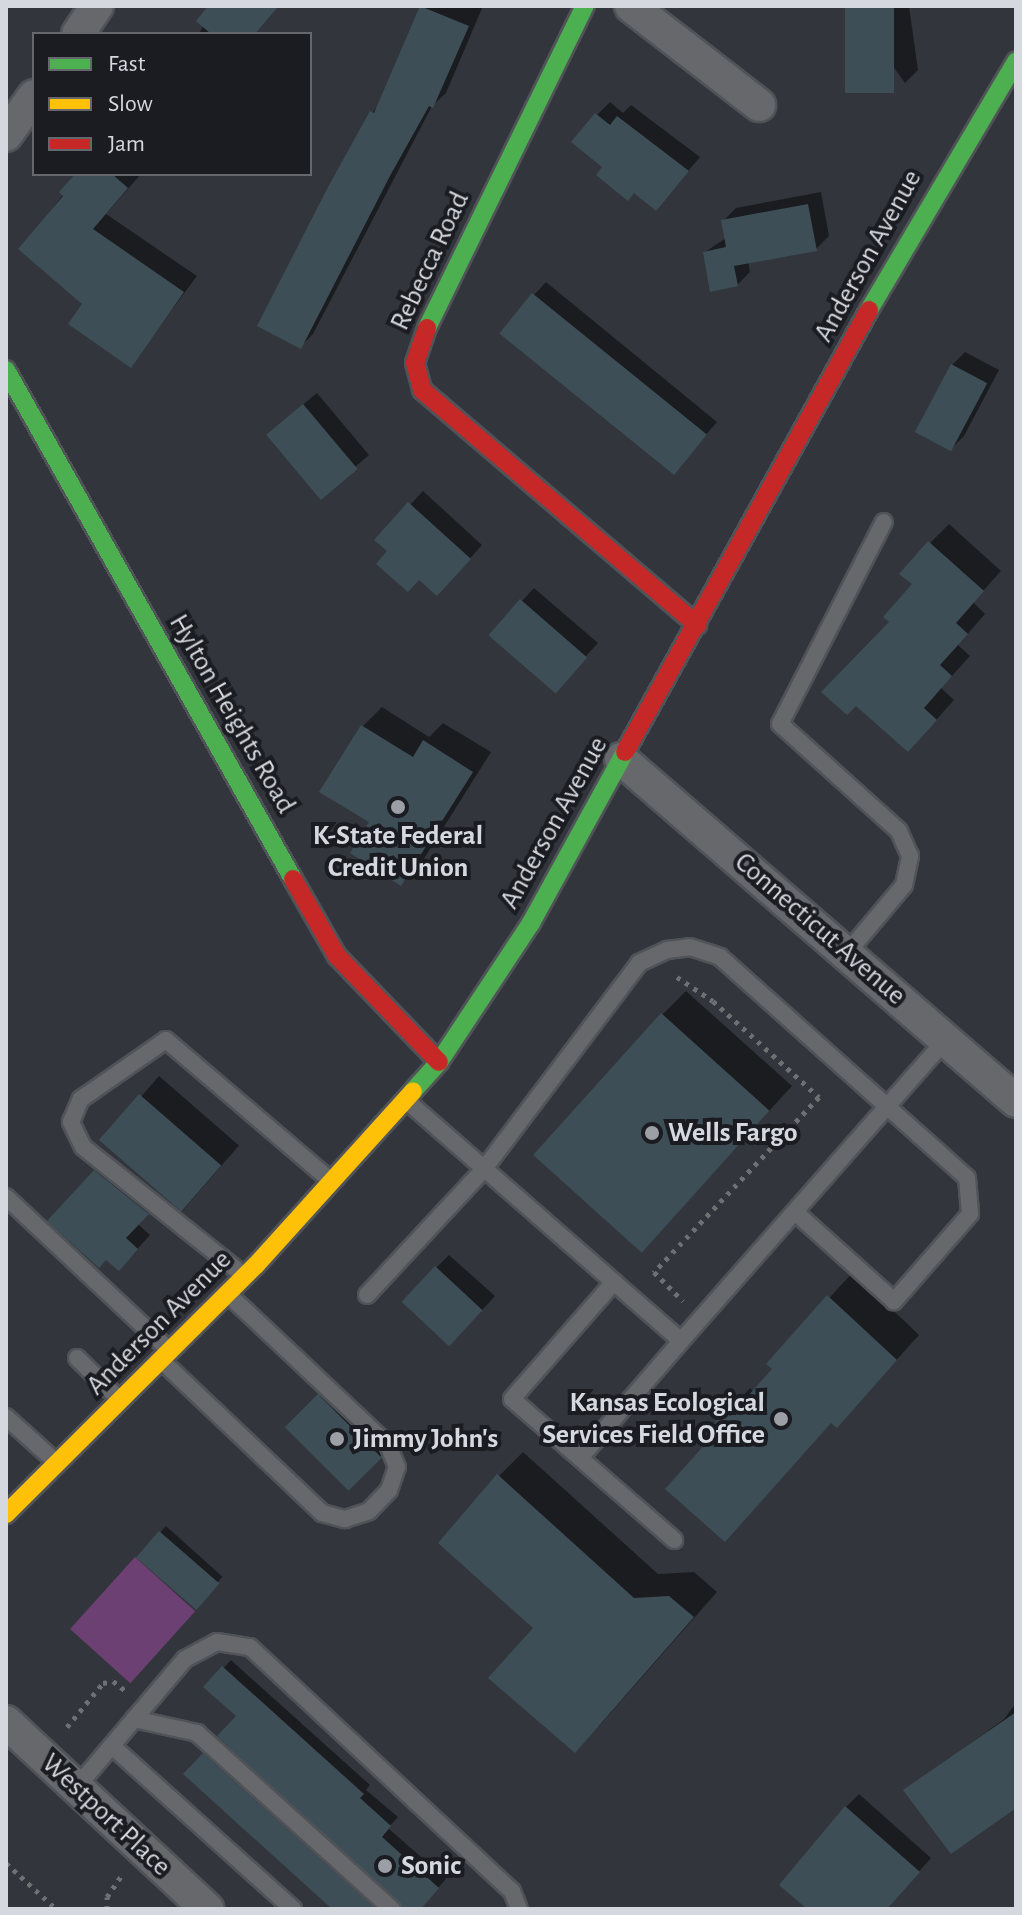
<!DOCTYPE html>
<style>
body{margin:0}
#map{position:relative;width:1022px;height:1915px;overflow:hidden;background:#32363c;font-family:"Alegreya Sans",sans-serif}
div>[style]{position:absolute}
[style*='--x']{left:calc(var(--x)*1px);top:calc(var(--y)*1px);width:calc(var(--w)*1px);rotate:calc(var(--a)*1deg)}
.green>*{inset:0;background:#6c4073;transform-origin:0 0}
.shadow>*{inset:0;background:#0007;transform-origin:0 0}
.building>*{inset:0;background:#3d4e57;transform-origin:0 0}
.path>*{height:5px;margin-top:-2.5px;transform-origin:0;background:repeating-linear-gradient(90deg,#6e7074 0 4px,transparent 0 10px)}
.roads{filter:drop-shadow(2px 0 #505358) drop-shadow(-2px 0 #505358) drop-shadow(0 2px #505358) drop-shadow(0 -2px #505358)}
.lane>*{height:16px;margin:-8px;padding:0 8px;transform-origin:8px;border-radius:8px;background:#66686c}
.street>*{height:32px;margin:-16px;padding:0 16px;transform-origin:16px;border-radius:16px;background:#66686c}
.fast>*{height:18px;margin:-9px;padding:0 9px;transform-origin:9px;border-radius:9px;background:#4caf50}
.slow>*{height:18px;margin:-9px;padding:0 9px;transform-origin:9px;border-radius:9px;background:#ffc107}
.jam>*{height:18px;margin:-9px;padding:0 9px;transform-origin:9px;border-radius:9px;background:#c62828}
.dots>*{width:22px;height:22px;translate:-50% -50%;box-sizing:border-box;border:4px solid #1a1c21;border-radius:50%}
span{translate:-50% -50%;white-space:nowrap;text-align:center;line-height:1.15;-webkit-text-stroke:8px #1a1c21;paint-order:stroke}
.street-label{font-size:28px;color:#d5d8df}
.poi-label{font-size:28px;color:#d5d8df;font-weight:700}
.left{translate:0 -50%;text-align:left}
.right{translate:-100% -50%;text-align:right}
.frame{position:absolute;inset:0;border:8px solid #d5d8df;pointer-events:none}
.legend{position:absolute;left:32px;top:32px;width:280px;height:144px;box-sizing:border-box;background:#1a1c21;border:2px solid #65676d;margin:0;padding:10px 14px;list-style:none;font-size:24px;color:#d5d8df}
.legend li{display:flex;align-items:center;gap:16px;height:40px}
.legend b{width:40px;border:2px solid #65676d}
</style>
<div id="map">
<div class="green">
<i style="left:135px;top:1557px;width:81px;height:97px;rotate:42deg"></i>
</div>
<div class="shadow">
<i style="clip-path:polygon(212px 6px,279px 6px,255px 34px,199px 34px)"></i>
<i style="clip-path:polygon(422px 6px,483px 6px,446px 93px,432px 106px,313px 334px,300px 347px,372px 113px,380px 104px)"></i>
<i style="clip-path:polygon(849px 6px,909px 6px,918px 70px,905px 83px)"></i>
<i style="clip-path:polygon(610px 102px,623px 113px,631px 105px,700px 157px,668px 195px,605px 167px,597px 115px)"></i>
<i style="clip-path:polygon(79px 174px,141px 174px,106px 214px,197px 276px,131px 365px,84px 304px,21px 249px)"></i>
<i style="clip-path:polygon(821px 192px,829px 236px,816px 249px,748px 261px,750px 272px,737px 285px,705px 252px,726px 238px,723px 221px,736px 208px)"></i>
<i style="clip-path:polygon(546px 282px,717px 422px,684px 460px,534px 295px)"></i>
<i style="clip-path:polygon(965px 352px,999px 370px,964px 436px,951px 449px,952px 365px)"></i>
<i style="clip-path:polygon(317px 393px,369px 455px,321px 496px,282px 422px)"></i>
<i style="clip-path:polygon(423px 491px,482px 545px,450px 581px,377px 540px)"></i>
<i style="clip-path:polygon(949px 524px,1001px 571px,973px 602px,985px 614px,958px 645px,970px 656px,941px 688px,954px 700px,927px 730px,892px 622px,915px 584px,930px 543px)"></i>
<i style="clip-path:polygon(534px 588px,598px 643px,566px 678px,522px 601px)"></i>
<i style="clip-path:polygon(382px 707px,429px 737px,443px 723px,491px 752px,420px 865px,401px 883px,371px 822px,322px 791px,363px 726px)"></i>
<i style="clip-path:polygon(686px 991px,792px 1086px,643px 1249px,662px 1015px)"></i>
<i style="left:159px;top:1076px;width:106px;height:86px;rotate:41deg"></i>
<i style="clip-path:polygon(108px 1158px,160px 1200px,138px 1224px,150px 1235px,131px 1256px,95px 1171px)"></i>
<i style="clip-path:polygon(449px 1255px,495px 1296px,463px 1331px,436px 1268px)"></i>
<i style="clip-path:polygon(853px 1272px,919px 1335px,837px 1426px,832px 1421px,711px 1441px,706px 1436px,750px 1388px,754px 1392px,775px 1369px,769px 1364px)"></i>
<i style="left:332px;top:1383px;width:86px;height:63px;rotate:45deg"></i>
<i style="clip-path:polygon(523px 1452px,658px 1574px,694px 1572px,717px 1592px,599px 1726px,499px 1476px)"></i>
<i style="left:166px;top:1526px;width:76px;height:42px;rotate:42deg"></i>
<i style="clip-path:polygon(231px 1660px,370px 1785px,366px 1790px,398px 1817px,388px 1828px,446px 1879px,419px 1909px,402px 1909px,401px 1900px,238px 1716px,206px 1687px)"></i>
<i style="clip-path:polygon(1016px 1703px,1016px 1804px,906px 1791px,1004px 1719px)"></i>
<i style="clip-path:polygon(212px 1747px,391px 1909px,335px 1909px,186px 1774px)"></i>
<i style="clip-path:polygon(859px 1794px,931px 1858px,886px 1909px,810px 1909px,846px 1807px)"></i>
</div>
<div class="building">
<i style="clip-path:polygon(208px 6px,279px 6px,255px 34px,211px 34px,196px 21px)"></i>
<i style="clip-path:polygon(420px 6px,469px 26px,433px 108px,429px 106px,391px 174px,301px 349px,257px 326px,327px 189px,370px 111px,374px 113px)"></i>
<i style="left:845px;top:6px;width:49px;height:87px"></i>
<i style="clip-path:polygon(595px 113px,610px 125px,617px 116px,689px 171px,656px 211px,634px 193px,628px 201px,596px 175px,602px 167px,571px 142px)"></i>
<i style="clip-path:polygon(75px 174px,112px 174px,128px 188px,93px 229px,184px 292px,131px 368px,68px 324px,82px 304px,18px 249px,63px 196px,59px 192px)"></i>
<i style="clip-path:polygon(808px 204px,817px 251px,734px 266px,738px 286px,710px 292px,703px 252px,726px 247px,721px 220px)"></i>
<i style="left:532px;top:293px;width:225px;height:52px;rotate:39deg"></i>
<i style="left:951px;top:364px;width:41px;height:77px;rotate:28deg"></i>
<i style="left:303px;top:404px;width:85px;height:48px;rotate:50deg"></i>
<i style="clip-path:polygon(408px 502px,471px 559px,437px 596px,419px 580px,408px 592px,376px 564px,387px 551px,374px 540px)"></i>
<i style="clip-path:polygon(928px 541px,984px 591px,956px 623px,968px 634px,940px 665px,952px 676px,924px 708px,937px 720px,908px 752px,856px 706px,847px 715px,821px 692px,889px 622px,883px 617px,912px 584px,899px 574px)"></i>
<i style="left:520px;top:599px;width:89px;height:48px;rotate:41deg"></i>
<i style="clip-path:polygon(361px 725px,413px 757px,423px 740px,473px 772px,401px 886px,350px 853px,369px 822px,319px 792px)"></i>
<i style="left:661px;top:1013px;width:146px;height:191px;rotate:42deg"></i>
<i style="left:139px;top:1094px;width:109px;height:61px;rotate:41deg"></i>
<i style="clip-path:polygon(94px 1170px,149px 1214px,126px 1238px,138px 1249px,119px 1271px,106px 1260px,99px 1268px,47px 1221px)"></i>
<i style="left:435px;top:1266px;width:65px;height:49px;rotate:43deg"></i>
<i style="clip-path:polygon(827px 1295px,897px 1360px,837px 1428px,831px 1423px,725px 1542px,665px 1489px,708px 1441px,703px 1436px,725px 1411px,730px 1416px,772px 1369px,766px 1364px)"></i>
<i style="left:318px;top:1394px;width:90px;height:47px;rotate:45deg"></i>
<i style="clip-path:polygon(497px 1474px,634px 1598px,669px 1596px,694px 1617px,575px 1753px,488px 1678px,533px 1628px,438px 1543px)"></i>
<i style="left:159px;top:1531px;width:80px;height:35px;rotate:41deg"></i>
<i style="clip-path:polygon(222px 1666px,364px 1794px,360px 1798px,391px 1826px,382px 1837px,439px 1888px,421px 1909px,403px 1909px,217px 1736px,236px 1716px,203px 1687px)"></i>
<i style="clip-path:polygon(1016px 1712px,1016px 1808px,951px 1854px,903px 1790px)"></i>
<i style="clip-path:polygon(203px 1753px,376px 1909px,332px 1909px,183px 1774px)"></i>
<i style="clip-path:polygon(845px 1806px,920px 1872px,887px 1909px,807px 1909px,779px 1885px)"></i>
</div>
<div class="path">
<i style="--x:677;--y:977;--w:43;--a:33.7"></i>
<i style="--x:713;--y:1001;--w:143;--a:42.2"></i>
<i style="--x:819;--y:1097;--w:241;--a:133.3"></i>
<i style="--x:654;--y:1272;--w:41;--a:45"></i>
<i style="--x:67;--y:1727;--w:57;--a:-50.7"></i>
<i style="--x:103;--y:1683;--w:10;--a:-11"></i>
<i style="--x:113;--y:1681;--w:16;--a:38"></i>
<i style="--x:6;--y:1863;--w:68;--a:42.6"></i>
<i style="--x:107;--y:1909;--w:12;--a:-90"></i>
<i style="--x:107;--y:1897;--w:27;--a:-56"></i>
</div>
<div class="roads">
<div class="lane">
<i style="--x:847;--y:953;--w:89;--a:-50"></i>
<i style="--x:904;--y:885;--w:30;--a:-78"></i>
<i style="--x:910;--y:856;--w:27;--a:-114"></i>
<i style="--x:899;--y:831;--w:160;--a:-138"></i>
<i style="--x:780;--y:724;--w:227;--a:-62.8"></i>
<i style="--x:407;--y:1101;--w:364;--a:41.2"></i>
<i style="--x:681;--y:1341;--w:402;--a:-48.7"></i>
<i style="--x:6;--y:1197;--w:222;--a:43.2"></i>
<i style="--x:242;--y:1274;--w:203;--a:-141.4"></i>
<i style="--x:83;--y:1147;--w:28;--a:-116"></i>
<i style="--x:71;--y:1122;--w:25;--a:-67"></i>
<i style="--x:81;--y:1099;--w:103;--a:-34.8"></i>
<i style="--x:166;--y:1040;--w:217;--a:40.5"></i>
<i style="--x:614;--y:1282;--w:155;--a:131.1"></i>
<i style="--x:512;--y:1399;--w:215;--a:41"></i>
<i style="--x:367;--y:1295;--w:172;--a:-47.1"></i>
<i style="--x:484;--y:1169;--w:258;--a:-53"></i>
<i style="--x:639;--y:963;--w:31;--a:-25"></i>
<i style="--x:667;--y:950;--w:23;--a:-7"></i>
<i style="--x:690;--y:947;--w:32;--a:18"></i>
<i style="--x:720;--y:957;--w:331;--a:41.8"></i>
<i style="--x:967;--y:1178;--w:36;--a:85"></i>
<i style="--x:970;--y:1214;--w:116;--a:131.1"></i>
<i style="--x:894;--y:1301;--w:133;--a:-138"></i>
<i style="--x:77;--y:1358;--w:59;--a:44.3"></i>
<i style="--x:162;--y:1361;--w:221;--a:43.5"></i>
<i style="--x:322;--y:1513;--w:24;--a:15"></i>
<i style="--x:345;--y:1519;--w:25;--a:-18"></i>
<i style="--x:369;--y:1511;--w:29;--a:-46"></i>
<i style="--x:389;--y:1490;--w:24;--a:-71"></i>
<i style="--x:397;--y:1467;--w:24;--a:-112"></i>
<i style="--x:388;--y:1445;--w:217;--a:-136.7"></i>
<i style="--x:6;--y:1417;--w:67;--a:42"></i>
<i style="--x:580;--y:1458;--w:155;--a:-49.2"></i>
<i style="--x:134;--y:1719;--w:65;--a:12.5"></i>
<i style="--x:197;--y:1733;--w:263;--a:42.1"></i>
<i style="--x:112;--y:1746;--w:244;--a:42"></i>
<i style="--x:76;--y:1788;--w:169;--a:-49.8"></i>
<i style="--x:185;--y:1659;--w:36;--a:-28"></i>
<i style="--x:217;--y:1642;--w:33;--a:9"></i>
<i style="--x:250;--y:1647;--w:358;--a:43"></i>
<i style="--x:512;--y:1891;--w:19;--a:69"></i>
</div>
<div class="street">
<i style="--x:631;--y:6;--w:162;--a:37.7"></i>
<i style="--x:78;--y:34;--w:34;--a:-56"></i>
<i style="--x:6;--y:135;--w:48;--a:-54.3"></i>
<i style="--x:621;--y:759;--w:522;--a:40.89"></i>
<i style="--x:6;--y:1722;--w:275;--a:42.9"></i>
</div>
<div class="fast">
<i style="--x:869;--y:310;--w:289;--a:-59.4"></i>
<i style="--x:427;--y:328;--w:359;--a:-63.9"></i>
<i style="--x:6;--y:370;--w:584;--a:60.58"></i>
<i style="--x:413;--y:1091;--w:39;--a:-48"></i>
<i style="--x:439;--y:1062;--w:167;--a:-56.5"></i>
<i style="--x:531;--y:923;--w:195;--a:-61.2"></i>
</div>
<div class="slow">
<i style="--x:6;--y:1514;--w:353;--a:-44.9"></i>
<i style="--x:256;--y:1265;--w:234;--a:-47.9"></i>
</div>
<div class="jam">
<i style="--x:427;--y:328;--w:37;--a:109"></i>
<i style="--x:415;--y:363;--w:28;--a:75"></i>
<i style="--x:422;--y:390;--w:362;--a:40.5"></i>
<i style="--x:625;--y:752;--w:505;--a:-61.1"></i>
<i style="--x:293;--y:879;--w:89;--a:60.3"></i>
<i style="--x:337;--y:956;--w:147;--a:46.1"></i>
</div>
</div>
<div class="dots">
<i style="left:398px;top:807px;background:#9c9fa6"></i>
<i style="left:652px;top:1133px;background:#9c9fa6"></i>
<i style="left:781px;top:1419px;background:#9c9fa6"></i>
<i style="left:337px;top:1439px;background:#9c9fa6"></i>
<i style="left:385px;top:1866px;background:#9c9fa6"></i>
</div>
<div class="street-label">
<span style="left:868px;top:256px;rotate:-61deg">Anderson Avenue</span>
<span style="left:430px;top:261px;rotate:-65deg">Rebecca Road</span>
<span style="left:232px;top:714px;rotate:60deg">Hylton Heights Road</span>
<span style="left:554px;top:823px;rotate:-61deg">Anderson Avenue</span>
<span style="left:820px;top:929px;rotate:41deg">Connecticut Avenue</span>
<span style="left:159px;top:1323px;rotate:-45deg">Anderson Avenue</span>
<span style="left:106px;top:1815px;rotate:43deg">Westport Place</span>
</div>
<div class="poi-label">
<span style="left:398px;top:852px">K-State Federal<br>Credit Union</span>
<span class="left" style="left:668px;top:1133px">Wells Fargo</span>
<span class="right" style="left:765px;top:1419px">Kansas Ecological<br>Services Field Office</span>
<span class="left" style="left:353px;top:1439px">Jimmy John's</span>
<span class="left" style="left:401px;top:1866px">Sonic</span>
</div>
<div class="frame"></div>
<ul class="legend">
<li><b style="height:10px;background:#4caf50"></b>Fast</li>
<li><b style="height:10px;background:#ffc107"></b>Slow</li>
<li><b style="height:10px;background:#c62828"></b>Jam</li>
</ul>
</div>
